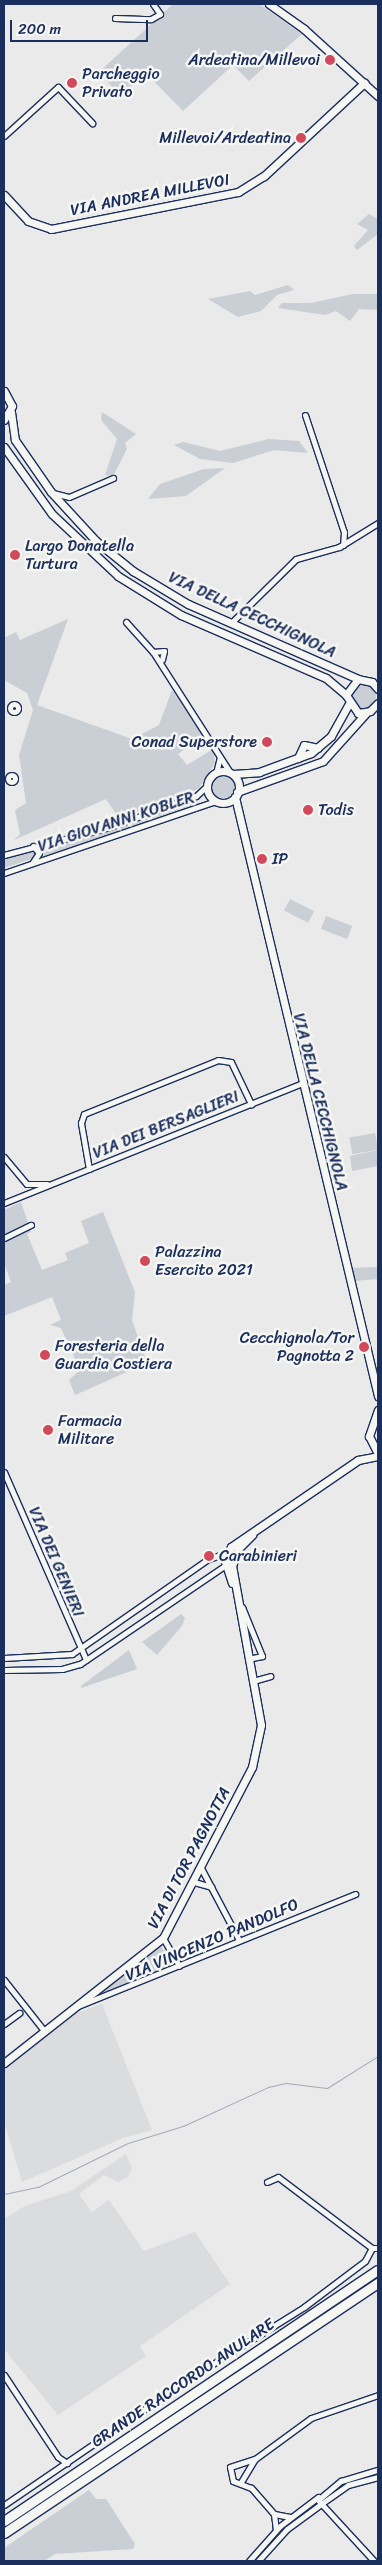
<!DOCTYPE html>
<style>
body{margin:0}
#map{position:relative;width:382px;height:2565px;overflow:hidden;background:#e9eae9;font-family:Sriracha,sans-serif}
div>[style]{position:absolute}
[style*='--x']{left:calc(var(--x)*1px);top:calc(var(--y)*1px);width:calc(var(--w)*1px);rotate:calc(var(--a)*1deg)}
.built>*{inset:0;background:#dadcde}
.green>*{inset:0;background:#caced5;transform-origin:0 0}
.round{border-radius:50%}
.stream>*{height:1px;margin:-0.5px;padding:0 0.5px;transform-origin:0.5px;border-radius:0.5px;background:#a2aaba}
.roads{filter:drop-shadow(1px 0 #1b2f5e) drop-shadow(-1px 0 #1b2f5e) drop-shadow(0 1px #1b2f5e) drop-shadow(0 -1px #1b2f5e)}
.street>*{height:5px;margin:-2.5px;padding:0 2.5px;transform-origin:2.5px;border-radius:2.5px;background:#f6f6f2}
.street>.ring{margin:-2.5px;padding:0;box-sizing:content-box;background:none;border:5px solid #f6f6f2;border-radius:50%}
.secondary>*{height:7px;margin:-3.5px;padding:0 3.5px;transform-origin:3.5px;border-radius:3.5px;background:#f6f6f2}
.secondary>.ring{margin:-3.5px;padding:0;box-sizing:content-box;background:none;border:7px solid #f6f6f2;border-radius:50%}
.highway>*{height:9px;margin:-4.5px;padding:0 4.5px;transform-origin:4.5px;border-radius:4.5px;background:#f6f6f2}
.dots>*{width:14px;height:14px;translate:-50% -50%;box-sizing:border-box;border:2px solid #f6f6f2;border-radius:50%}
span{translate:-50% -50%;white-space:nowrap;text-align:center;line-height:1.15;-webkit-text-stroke:5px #f6f6f2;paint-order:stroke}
.poi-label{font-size:16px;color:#1b2f5e}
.right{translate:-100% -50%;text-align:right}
.left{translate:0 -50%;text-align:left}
.street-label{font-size:16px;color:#1b2f5e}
.frame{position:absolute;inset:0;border:5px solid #1b2f5e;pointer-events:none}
.scale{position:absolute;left:10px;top:20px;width:138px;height:22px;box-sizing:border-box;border:2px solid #1b2f5e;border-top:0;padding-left:6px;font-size:15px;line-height:18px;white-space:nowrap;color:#1b2f5e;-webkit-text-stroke:4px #f6f6f2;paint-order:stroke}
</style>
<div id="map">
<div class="built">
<i style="clip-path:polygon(102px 2004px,152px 2130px,123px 2138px,22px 2182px,4px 2121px,4px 2069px,74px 2014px)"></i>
<i style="clip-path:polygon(126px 2154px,132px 2168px,128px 2177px,118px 2182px,104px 2175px,79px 2194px,92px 2212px,109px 2200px,144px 2251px,195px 2232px,230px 2284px,140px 2346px,146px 2356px,58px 2415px,4px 2349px,4px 2219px,25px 2206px,71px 2191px)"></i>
</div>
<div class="green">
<i style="clip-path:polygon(173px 4px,259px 4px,302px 34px,249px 81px,233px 65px,183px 111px,146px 73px,120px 96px,99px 72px)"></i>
<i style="clip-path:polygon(369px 214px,378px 219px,378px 234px,357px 250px,354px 246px,368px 230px,357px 224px)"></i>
<i style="clip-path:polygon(288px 285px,294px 290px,277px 295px,261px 311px,238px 317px,208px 299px,250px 291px,255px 295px)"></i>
<i style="clip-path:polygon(353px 294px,378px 294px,378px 310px,359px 309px,350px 321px,336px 311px,325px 315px,278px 308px,282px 303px,311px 303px)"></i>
<i style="clip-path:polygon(102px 412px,136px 434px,125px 443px,127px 449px,113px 476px,105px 475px,117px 439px,101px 420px)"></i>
<i style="clip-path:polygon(269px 439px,299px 441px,308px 453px,274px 450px,233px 463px,200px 459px,174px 445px,183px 442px,220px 451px)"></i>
<i style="clip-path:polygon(225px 468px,186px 496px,148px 499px,160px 484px,204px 469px)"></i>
<i style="clip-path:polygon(68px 619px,37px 705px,132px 739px,159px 725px,172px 690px,206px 734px,178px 754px,187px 765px,213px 749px,215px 763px,199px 788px,187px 795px,119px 818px,106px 799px,14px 840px,20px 834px,15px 810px,26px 803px,19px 755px,33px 710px,27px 693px,4px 680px,4px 638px,16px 632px,20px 640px)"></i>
<i class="round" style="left:350px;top:683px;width:26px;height:26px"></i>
<i class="round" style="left:211px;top:774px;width:24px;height:24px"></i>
<i style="clip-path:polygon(196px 799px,200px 806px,44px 856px,41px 846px,92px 836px)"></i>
<i style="clip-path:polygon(32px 849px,37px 852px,34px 858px,4px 868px,4px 858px)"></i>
<i style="left:290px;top:899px;width:27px;height:13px;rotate:27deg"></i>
<i style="left:326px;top:916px;width:28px;height:14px;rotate:21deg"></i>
<i style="left:375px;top:1133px;width:17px;height:26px;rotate:80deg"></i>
<i style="clip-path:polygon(378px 1150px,378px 1166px,352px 1171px,350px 1156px)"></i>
<i style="clip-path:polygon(21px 1202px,31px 1232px,27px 1234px,42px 1270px,68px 1260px,65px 1253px,89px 1243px,81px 1221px,103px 1212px,135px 1292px,132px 1320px,147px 1363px,75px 1395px,69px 1380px,80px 1370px,61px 1328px,50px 1325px,61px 1320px,52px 1297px,4px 1316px,4px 1285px,11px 1282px,4px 1263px,4px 1210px)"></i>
<i style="clip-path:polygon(378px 1267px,378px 1279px,354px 1281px,351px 1268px)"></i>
<i style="clip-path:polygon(181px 1614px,185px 1618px,182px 1626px,157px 1655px,142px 1642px)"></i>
<i style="clip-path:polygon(129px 1650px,137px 1669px,81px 1688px,81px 1686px)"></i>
<i style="clip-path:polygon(161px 1946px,173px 1965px,100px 1994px,101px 1992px)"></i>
<i style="clip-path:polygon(89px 2490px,96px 2499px,106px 2499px,135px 2544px,133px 2549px,55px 2554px,44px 2561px,4px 2561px,4px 2548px)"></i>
</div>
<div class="stream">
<i style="--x:4;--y:2194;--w:35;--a:-12"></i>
<i style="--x:38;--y:2187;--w:100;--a:-26.1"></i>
<i style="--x:128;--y:2143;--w:58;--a:-17.2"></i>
<i style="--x:183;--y:2126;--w:94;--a:-24.6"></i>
<i style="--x:268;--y:2087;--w:18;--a:-13"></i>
<i style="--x:286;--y:2083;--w:41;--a:7"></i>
<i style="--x:327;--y:2088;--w:60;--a:-32.1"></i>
</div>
<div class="roads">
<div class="street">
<i style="--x:115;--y:18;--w:36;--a:2"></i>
<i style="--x:151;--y:19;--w:10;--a:-29"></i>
<i style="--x:160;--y:14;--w:12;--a:-125"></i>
<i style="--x:4;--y:136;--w:73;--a:-42.2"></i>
<i style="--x:58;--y:87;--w:50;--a:46.6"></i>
<i style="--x:305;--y:415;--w:123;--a:71.6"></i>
<i style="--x:344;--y:532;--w:13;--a:94"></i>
<i style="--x:53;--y:493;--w:16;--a:14"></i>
<i style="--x:69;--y:497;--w:48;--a:-23.4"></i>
<i style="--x:126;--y:622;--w:40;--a:48"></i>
<i style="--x:231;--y:623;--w:91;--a:-44.6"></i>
<i style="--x:296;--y:559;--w:45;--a:-15.6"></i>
<i style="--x:339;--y:547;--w:46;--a:-31.6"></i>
<i style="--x:153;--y:652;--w:141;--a:57.4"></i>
<i style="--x:153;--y:652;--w:11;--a:-5"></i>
<i style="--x:164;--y:651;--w:9;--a:103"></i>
<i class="ring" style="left:10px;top:704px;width:3px;height:3px"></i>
<i style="--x:216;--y:773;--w:16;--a:-76"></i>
<i class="ring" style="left:8.5px;top:775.5px;width:2px;height:2px"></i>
<i style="--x:33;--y:846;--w:9;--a:49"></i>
<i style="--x:39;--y:853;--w:11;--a:124"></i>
<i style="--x:4;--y:855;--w:110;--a:-14.8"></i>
<i style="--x:110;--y:827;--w:91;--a:-19.8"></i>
<i style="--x:196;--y:796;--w:16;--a:-43"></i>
<i style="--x:4;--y:873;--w:224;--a:-18.8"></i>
<i style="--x:4;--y:1157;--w:35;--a:50"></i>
<i style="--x:27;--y:1184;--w:20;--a:0"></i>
<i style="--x:89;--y:1169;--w:47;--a:-99.9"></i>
<i style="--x:81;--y:1123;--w:9;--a:-72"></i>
<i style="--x:84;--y:1114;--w:144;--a:-21.9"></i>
<i style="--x:218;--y:1060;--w:13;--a:9"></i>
<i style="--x:231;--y:1062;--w:47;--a:64.5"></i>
<i style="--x:4;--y:1203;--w:321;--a:-21.9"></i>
<i style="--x:4;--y:1238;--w:30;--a:-26"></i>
<i style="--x:4;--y:1472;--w:205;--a:66.4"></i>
<i style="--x:242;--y:1607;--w:53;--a:67.8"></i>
<i style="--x:262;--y:1656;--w:14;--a:168"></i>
<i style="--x:4;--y:1658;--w:68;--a:-3.4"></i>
<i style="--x:72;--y:1654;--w:166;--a:-34.9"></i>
<i style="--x:208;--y:1559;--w:23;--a:-18"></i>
<i style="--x:4;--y:1670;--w:58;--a:-1"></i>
<i style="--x:62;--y:1669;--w:19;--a:-16"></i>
<i style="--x:80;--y:1664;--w:178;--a:-34.2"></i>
<i style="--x:253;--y:1681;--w:18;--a:-16"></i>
<i style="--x:201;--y:1868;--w:81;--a:62.2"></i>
<i style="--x:194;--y:1882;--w:18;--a:16"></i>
<i style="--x:163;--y:1938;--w:32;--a:60"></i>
<i style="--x:4;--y:1980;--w:66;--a:51.7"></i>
<i style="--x:78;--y:2006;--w:299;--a:-22"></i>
<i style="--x:4;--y:2024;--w:19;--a:-36"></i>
<i style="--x:267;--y:2182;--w:12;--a:-24"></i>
<i style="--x:278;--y:2177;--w:118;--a:37.1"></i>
<i style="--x:4;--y:2375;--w:98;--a:56.6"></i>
<i style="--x:58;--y:2457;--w:11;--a:34"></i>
<i style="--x:241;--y:2482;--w:27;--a:-59"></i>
<i style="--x:4;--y:2505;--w:218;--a:-34.3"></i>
<i style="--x:184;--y:2382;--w:142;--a:-32"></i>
<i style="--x:304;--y:2307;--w:76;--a:-37"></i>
<i style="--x:365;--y:2261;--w:15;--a:-62"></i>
<i style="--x:372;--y:2248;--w:6;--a:0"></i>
<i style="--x:274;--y:2514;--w:16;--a:83"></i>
<i style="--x:290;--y:2517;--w:16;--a:-169"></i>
<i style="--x:274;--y:2514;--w:35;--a:-131"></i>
<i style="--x:251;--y:2488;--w:19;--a:-159"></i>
<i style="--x:233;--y:2481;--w:14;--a:-102"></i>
<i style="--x:230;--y:2467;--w:26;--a:-18"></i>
<i style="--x:255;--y:2459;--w:69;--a:-36.2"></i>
<i style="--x:311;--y:2418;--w:71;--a:-18.9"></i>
<i style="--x:249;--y:2561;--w:47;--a:-48.5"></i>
<i style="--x:280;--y:2526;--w:48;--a:-37.3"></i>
<i style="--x:258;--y:2561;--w:43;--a:-47.8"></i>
<i style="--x:287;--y:2529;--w:42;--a:-36.3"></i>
<i style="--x:321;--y:2504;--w:33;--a:-35"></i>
<i style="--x:348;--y:2485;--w:31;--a:-15"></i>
<i style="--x:374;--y:2561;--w:83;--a:-132.6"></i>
<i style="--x:318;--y:2500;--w:30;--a:-40"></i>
<i style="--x:341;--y:2481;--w:39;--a:-17"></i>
</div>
<div class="secondary">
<i style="--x:269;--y:4;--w:43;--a:35.5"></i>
<i style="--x:304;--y:29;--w:100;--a:42.2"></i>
<i style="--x:4;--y:195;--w:35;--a:47"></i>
<i style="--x:28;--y:221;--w:24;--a:19"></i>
<i style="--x:51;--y:229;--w:191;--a:-11.2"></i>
<i style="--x:238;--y:192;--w:31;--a:-32"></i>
<i style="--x:264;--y:176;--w:137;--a:-42.9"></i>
<i style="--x:4;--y:391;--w:17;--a:62"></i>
<i style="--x:12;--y:406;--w:16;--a:120"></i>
<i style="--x:11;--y:412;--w:28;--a:82"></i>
<i style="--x:15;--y:440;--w:63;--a:55.3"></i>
<i style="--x:51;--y:492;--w:67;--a:47.4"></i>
<i style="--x:96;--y:541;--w:48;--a:39"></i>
<i style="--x:133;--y:571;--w:64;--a:31"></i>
<i style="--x:188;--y:604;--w:186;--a:23.8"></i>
<i style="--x:4;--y:447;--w:82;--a:54.4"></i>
<i style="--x:52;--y:514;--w:91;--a:43.2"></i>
<i style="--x:118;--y:576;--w:74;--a:31.8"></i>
<i style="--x:181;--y:615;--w:158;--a:23.5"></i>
<i style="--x:326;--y:678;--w:26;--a:40"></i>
<i style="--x:378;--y:689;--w:9;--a:-131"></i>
<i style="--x:372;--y:682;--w:14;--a:-168"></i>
<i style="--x:358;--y:679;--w:20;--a:127"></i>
<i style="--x:346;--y:695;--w:22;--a:56"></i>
<i style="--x:358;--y:713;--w:12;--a:-9"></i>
<i style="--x:370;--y:711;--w:11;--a:-45"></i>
<i style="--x:298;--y:758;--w:14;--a:-65"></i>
<i style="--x:304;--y:745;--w:14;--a:12"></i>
<i class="ring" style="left:207px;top:771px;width:25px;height:25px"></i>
<i style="--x:233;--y:774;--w:26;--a:-4"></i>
<i style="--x:259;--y:772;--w:55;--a:-20.1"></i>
<i style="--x:311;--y:753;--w:26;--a:-40"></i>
<i style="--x:331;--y:736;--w:37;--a:-61"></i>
<i style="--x:237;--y:792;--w:91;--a:-19.8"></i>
<i style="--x:323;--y:761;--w:64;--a:-48.1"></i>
<i style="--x:235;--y:797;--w:616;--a:76.57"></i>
<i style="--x:378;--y:1410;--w:28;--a:109"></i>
<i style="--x:369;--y:1436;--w:20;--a:63"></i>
<i style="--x:232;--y:1583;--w:23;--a:-108"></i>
<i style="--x:225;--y:1561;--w:15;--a:-67"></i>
<i style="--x:231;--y:1547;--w:154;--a:-34.4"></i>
<i style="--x:358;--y:1460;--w:20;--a:-11"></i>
<i style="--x:4;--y:2063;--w:202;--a:-38.2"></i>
<i style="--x:163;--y:1938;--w:193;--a:-62.5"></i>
<i style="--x:252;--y:1767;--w:43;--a:-77.9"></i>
<i style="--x:261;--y:1725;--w:162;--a:-100.3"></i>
<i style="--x:232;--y:1566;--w:18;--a:-71"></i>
<i style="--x:238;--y:1549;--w:20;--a:-45"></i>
</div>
<div class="highway">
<i style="--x:4;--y:2521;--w:450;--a:-33.9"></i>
<i style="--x:4;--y:2533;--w:450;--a:-33.8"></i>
</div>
</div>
<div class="dots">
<i style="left:330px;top:60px;background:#d1495b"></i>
<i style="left:72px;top:83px;background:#d1495b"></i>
<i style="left:301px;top:138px;background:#d1495b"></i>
<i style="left:15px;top:555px;background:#d1495b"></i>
<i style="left:267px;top:742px;background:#d1495b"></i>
<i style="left:308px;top:810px;background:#d1495b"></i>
<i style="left:262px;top:859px;background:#d1495b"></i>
<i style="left:145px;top:1261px;background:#d1495b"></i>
<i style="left:364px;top:1347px;background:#d1495b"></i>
<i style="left:45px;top:1355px;background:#d1495b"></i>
<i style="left:48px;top:1430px;background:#d1495b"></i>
<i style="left:209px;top:1556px;background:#d1495b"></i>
</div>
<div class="poi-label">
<span class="right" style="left:320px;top:60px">Ardeatina/Millevoi</span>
<span class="left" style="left:82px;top:83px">Parcheggio<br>Privato</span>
<span class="right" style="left:291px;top:138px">Millevoi/Ardeatina</span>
<span class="left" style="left:25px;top:555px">Largo Donatella<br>Turtura</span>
<span class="right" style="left:257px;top:742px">Conad Superstore</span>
<span class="left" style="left:318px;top:810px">Todis</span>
<span class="left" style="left:272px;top:859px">IP</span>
<span class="left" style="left:155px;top:1261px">Palazzina<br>Esercito 2021</span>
<span class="right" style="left:354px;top:1347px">Cecchignola/Tor<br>Pagnotta 2</span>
<span class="left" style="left:55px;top:1355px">Foresteria della<br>Guardia Costiera</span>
<span class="left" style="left:58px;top:1430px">Farmacia<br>Militare</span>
<span class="left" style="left:219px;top:1556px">Carabinieri</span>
</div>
<div class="street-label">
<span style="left:150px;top:195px;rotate:-11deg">VIA ANDREA MILLEVOI</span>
<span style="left:252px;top:615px;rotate:25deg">VIA DELLA CECCHIGNOLA</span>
<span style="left:116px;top:822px;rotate:-18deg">VIA GIOVANNI KOBLER</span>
<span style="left:320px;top:1102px;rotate:76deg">VIA DELLA CECCHIGNOLA</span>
<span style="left:166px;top:1125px;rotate:-22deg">VIA DEI BERSAGLIERI</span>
<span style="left:56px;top:1562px;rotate:67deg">VIA DEI GENIERI</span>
<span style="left:189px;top:1858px;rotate:-62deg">VIA DI TOR PAGNOTTA</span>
<span style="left:212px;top:1940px;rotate:-23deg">VIA VINCENZO PANDOLFO</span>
<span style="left:183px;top:2383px;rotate:-34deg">GRANDE RACCORDO ANULARE</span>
</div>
<div class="frame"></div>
<div class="scale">200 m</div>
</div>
